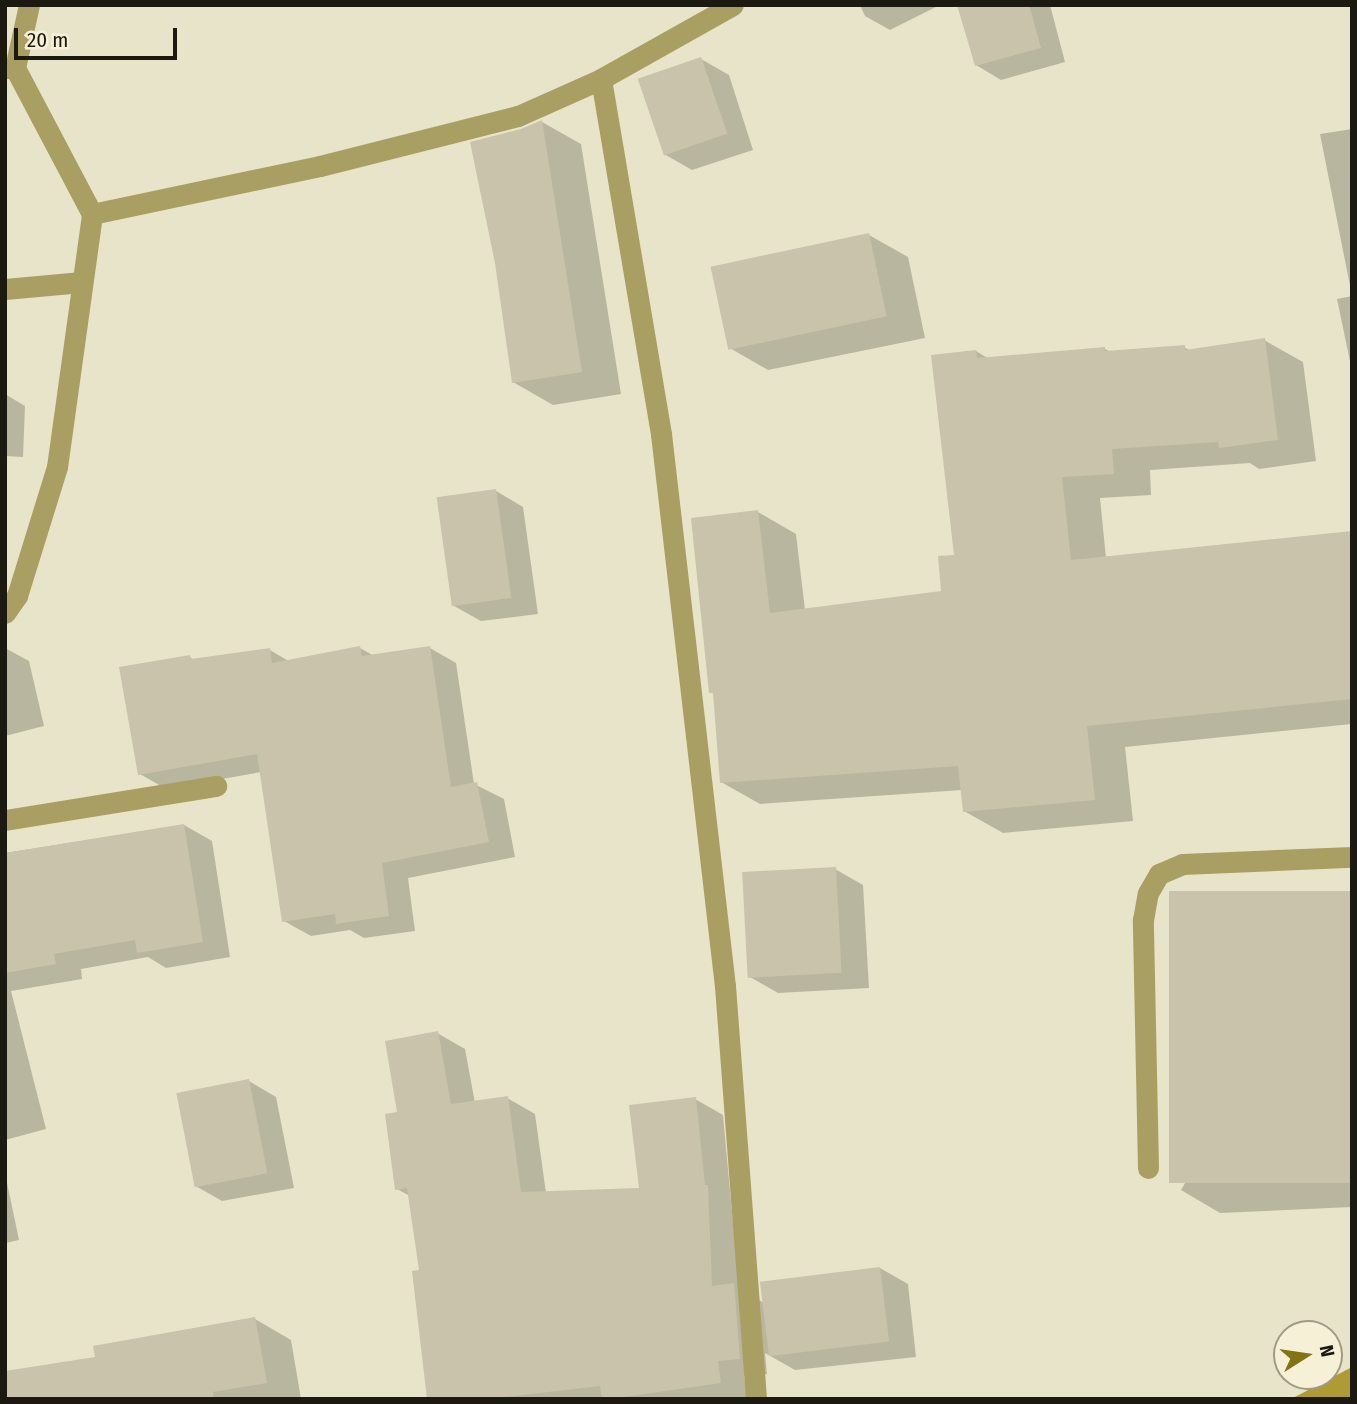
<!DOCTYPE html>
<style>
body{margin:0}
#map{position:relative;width:1357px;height:1404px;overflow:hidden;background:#e8e4c9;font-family:"Fira Sans Condensed",sans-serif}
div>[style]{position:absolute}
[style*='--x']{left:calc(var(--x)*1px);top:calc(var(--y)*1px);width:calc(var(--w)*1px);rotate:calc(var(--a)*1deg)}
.water>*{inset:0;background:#ae9b33}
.shadow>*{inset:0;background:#0003}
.building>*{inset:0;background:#c8c3aa;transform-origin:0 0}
.lane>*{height:21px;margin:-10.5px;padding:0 10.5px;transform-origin:10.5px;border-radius:10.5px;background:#aa9f62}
.street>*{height:21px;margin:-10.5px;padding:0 10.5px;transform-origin:10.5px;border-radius:10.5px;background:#aa9f62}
span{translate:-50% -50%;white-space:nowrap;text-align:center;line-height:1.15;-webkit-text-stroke:6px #f6f1d6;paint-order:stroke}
.frame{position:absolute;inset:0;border:7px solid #1c1a10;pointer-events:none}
.north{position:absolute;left:1273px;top:1320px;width:70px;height:70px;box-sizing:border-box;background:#f6f1d6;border:2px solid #9f9b87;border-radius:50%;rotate:78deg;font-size:19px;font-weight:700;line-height:28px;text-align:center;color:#1c1a10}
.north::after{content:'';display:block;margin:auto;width:24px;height:32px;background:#827314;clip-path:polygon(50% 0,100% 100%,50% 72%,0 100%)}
.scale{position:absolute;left:14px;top:28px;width:163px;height:32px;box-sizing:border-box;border:4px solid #1c1a10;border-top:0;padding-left:9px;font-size:21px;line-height:24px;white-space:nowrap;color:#1c1a10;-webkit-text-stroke:5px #f6f1d6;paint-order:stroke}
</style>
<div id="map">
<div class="water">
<i style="clip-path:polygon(1352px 1367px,1352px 1399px,1291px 1399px)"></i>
</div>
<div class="shadow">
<i style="clip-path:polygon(860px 5px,940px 5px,890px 30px,865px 16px)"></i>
<i style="clip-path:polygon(959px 5px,1050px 5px,1065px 62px,1001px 80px,976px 65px)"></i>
<i style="clip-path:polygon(701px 59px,729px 75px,753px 150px,692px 170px,664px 154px)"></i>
<i style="clip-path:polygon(542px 122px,581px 144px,621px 394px,553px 405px,513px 382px,522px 130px)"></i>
<i style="clip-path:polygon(1352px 129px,1352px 371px,1337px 299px,1352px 296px,1320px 134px)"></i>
<i style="clip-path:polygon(869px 235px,908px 257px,925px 338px,768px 370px,728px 347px)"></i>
<i style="clip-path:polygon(1264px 340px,1303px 362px,1316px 461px,1259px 469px,1250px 463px,1150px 470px,1151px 495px,1100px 498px,1106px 558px,1352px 533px,1352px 724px,1125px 747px,1133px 821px,1003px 833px,964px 811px,962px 790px,760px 804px,721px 782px,715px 695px,711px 692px,758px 512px,796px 534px,805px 610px,943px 592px,956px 556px,976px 351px,989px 359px,1105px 349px,1111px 352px,1184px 347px,1190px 351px)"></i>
<i style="clip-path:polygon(5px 394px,25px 406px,23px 457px,5px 456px)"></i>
<i style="clip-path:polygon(496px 491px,523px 507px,538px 614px,481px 621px,454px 606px)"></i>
<i style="clip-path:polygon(5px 648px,29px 661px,44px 726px,5px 736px)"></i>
<i style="clip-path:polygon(360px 648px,374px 656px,430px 648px,456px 663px,474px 784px,504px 799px,515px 857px,408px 878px,415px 931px,364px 938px,350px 930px,311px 936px,284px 921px,261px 772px,166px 789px,140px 774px,189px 657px,195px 660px,270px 650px,290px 662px)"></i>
<i style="clip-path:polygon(184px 825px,212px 841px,230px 957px,166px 968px,148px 957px,81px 969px,82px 979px,11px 991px,46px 1129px,5px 1140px,5px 853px)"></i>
<i style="clip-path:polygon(835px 869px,863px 885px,869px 988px,778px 993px,750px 977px)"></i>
<i style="clip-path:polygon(1352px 893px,1352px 1207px,1220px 1213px,1181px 1190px)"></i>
<i style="clip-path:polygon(437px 1033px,465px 1049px,475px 1103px,507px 1098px,535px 1114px,546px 1193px,641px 1189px,695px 1099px,723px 1115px,739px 1288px,764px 1303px,880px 1268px,908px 1284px,916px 1357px,795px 1370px,765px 1353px,767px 1374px,744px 1376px,748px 1398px,745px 1399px,428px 1399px,421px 1272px,410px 1196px,397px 1189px,399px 1114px)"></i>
<i style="clip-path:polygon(249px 1081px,276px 1097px,294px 1188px,222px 1201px,194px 1185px)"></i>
<i style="clip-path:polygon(5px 1173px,19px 1240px,5px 1243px)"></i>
<i style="clip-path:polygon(255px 1319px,291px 1340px,301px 1399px,5px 1399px,97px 1359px)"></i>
</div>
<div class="building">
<i style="clip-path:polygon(957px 5px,1029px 5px,1041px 48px,975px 66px)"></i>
<i style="left:701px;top:57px;width:81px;height:67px;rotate:71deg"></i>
<i style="clip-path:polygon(542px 120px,582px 372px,512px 383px,495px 263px,470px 142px,521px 129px)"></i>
<i style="left:869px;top:233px;width:85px;height:162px;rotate:78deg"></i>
<i style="clip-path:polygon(1265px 338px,1278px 440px,1219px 448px,1218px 442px,1112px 449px,1114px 474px,1062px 477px,1071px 560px,1352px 531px,1352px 699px,1087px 726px,1095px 800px,963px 812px,958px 766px,720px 783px,713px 693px,709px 693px,691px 518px,758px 510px,770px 613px,941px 591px,938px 556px,954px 555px,931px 355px,976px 350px,977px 358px,1105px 347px,1105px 351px,1185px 345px,1185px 350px)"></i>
<i style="left:496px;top:489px;width:110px;height:60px;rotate:82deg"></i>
<i style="clip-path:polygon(360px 646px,362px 656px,430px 646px,451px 787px,477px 782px,489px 842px,382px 863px,389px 916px,336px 924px,335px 914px,282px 922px,257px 754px,138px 775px,119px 667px,190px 655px,191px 659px,270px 648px,272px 663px)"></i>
<i style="clip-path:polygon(184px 824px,203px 942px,137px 953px,135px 940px,54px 954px,56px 964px,5px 973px,5px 853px)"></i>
<i style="left:836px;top:867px;width:106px;height:94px;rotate:87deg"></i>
<i style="left:1352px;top:891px;width:292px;height:183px;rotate:90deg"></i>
<i style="clip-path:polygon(438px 1031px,451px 1104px,508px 1096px,521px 1192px,639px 1188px,629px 1105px,696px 1097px,705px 1185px,708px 1185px,712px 1286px,734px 1283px,740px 1359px,718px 1361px,721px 1383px,610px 1399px,602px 1399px,600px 1386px,488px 1399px,427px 1399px,412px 1271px,419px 1270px,407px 1188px,395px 1190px,385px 1114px,397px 1112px,385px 1041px)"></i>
<i style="left:249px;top:1079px;width:96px;height:74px;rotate:79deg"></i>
<i style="left:880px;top:1267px;width:75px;height:121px;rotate:83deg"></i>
<i style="clip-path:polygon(255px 1317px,267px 1383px,213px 1392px,214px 1399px,5px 1399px,5px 1371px,95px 1357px,93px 1346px)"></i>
</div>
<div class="lane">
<i style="--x:1148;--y:1168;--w:248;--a:-91.2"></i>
<i style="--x:1143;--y:920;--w:27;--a:-80"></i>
<i style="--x:1148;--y:893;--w:22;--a:-60"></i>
<i style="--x:1159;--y:874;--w:25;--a:-23"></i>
<i style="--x:1182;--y:864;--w:170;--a:-2.4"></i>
</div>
<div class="street">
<i style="--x:5;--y:68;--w:10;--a:0"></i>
<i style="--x:15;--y:68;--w:165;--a:62.2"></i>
<i style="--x:15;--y:68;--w:65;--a:-77.5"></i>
<i style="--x:601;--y:79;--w:360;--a:80.4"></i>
<i style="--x:661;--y:434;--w:556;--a:83.39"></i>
<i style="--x:725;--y:986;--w:414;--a:85.7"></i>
<i style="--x:5;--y:289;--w:77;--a:-5.2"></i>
<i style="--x:5;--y:613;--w:21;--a:-55"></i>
<i style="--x:17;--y:596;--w:135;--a:-72.8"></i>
<i style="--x:57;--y:467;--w:255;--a:-82.1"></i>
<i style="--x:92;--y:214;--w:233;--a:-11.9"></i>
<i style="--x:320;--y:166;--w:204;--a:-14.2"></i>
<i style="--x:518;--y:116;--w:91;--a:-24"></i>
<i style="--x:601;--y:79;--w:151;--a:-29.3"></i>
<i style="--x:5;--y:820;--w:214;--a:-9.2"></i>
</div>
<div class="frame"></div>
<div class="north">N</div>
<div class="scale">20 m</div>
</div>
